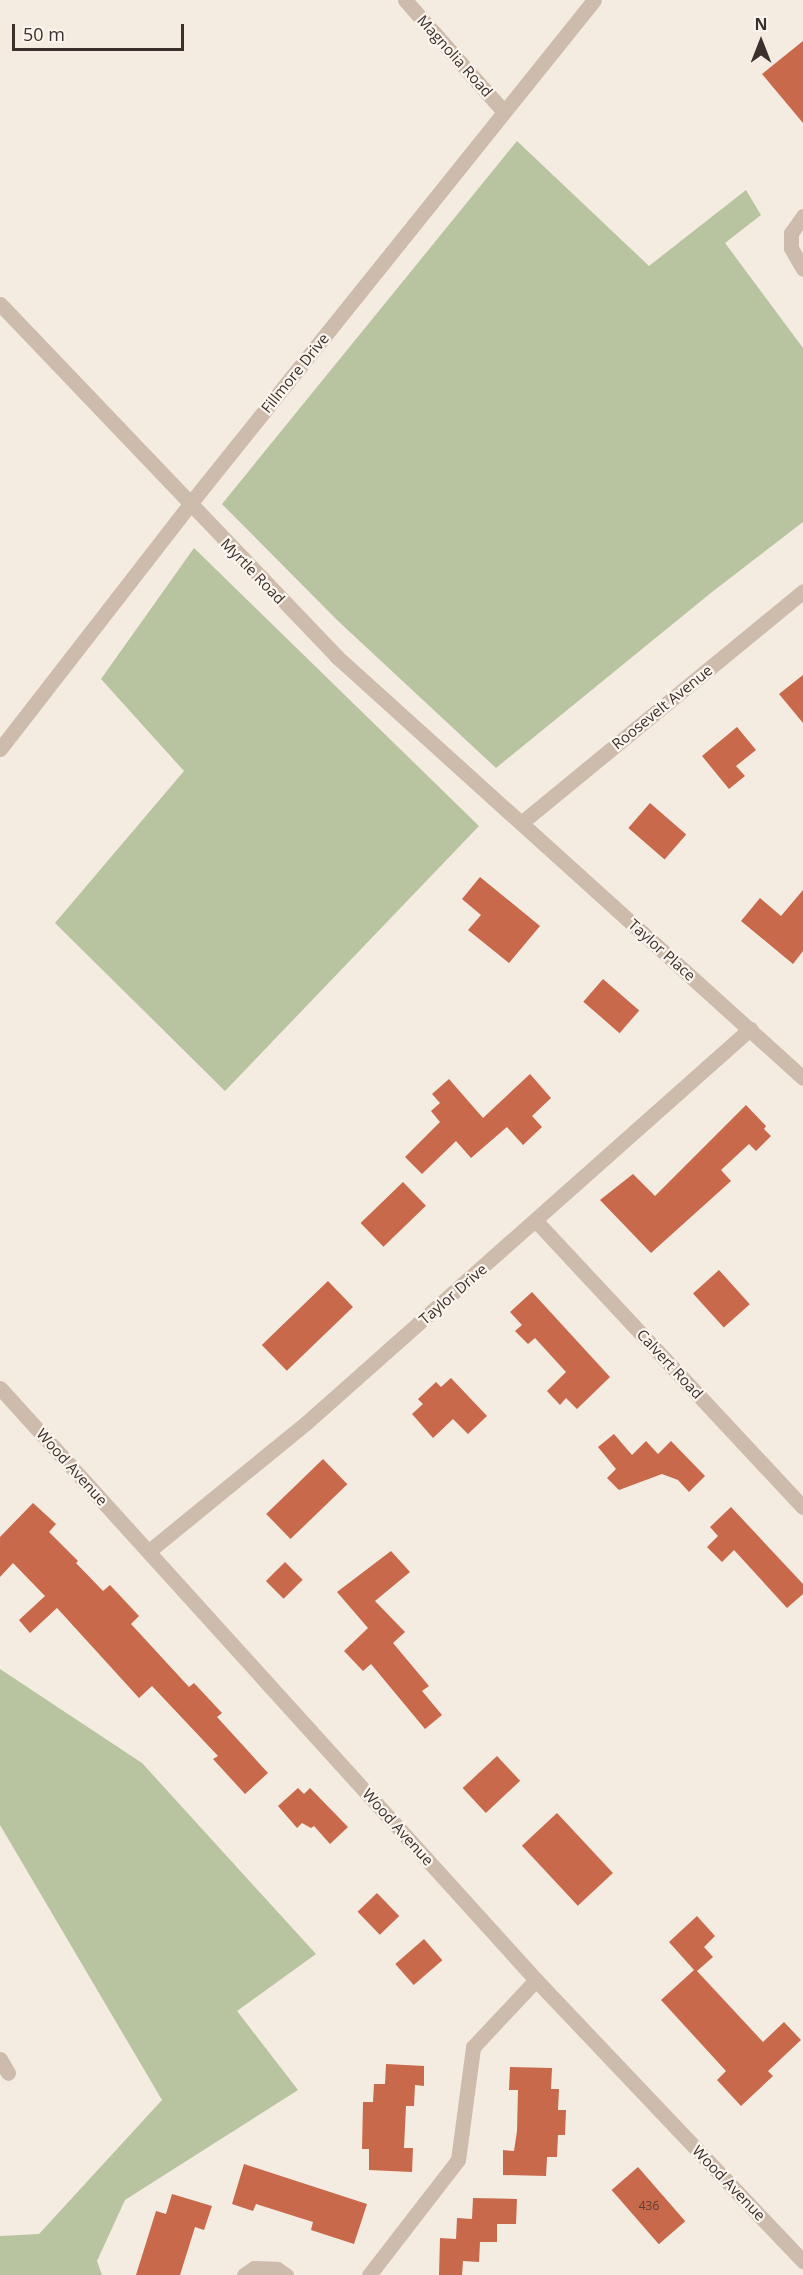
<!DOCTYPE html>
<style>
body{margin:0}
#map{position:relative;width:803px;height:2275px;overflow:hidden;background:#f4ebe1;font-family:"Open Sans",sans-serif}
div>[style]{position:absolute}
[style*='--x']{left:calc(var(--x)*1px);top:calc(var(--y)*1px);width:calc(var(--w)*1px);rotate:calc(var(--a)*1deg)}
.green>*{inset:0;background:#b8c4a0}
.building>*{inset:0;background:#c8694b;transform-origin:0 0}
.minor>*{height:15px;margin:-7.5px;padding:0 7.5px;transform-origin:7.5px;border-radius:7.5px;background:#cdbbac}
span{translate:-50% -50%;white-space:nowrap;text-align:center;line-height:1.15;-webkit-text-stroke:4.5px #fbf5ee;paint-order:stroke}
.number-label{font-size:12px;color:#5e3e33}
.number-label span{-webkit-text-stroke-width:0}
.street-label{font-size:15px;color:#3b302b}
.north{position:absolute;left:731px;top:12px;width:60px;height:60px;-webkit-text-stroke:4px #fbf5ee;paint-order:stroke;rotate:0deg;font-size:16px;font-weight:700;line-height:24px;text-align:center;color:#3b302b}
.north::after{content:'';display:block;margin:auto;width:21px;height:27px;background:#3b302b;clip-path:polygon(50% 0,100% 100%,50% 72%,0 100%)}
.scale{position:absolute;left:12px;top:24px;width:172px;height:27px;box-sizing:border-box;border:3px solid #3b302b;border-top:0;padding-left:8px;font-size:18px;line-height:21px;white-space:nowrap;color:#3b302b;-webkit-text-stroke:4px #fbf5ee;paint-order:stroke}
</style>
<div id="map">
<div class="green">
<i style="clip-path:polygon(517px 141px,649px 266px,746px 190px,761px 215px,725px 243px,803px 348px,803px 522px,712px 592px,496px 768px,337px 620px,222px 504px)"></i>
<i style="clip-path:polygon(194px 548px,479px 826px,225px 1091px,55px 923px,184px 771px,101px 679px)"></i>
<i style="clip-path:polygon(0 1669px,142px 1763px,316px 1954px,237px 2011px,298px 2090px,125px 2200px,97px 2261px,102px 2275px,0 2275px,0 2236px,39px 2234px,162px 2100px,0 1825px)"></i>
</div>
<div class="building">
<i style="clip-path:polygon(803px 41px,803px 123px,762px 74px)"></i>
<i style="clip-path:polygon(803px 675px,803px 723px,779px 694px)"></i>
<i style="clip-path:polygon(737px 727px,756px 750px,736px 766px,745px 776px,729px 789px,702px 756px)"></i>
<i style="left:650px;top:803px;width:48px;height:33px;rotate:41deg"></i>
<i style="clip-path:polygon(480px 877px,540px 926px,509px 963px,468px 930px,481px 915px,462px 899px)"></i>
<i style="clip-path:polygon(803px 890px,803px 951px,793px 964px,741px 921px,760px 898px,781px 916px)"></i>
<i style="left:603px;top:979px;width:48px;height:30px;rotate:41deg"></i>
<i style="clip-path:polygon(530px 1074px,551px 1098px,532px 1116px,542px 1127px,523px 1145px,507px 1127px,471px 1158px,456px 1141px,422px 1174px,405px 1157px,440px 1122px,431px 1111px,440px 1103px,432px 1094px,449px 1079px,483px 1118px)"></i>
<i style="clip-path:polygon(746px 1105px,766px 1126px,764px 1129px,771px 1136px,756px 1151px,749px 1144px,721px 1170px,731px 1181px,651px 1253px,600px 1200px,633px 1174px,655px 1196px)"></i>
<i style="left:403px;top:1182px;width:33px;height:59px;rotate:46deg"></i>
<i style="left:719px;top:1270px;width:46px;height:35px;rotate:48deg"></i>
<i style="left:328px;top:1281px;width:36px;height:92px;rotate:46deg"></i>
<i style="clip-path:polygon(532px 1292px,610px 1377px,577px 1409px,566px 1398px,560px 1405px,547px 1391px,566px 1372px,535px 1338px,528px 1344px,515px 1331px,522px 1325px,510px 1312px)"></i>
<i style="clip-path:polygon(451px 1378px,487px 1416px,468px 1434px,453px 1419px,433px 1438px,412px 1414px,423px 1404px,418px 1399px,436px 1382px,441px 1387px)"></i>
<i style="clip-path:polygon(614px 1434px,632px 1455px,646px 1441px,658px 1454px,671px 1441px,705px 1476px,689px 1492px,678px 1480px,662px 1474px,619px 1490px,607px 1478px,616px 1469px,598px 1447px)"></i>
<i style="left:323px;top:1459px;width:35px;height:79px;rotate:46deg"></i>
<i style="clip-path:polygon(33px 1503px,56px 1524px,49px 1532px,78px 1561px,76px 1563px,103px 1591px,110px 1585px,139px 1616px,131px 1624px,189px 1687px,194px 1683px,222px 1713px,217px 1717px,268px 1773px,245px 1794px,213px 1759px,218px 1756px,152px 1686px,139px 1698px,57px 1608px,30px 1633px,19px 1620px,45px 1596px,13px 1563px,0 1577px,0 1537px)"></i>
<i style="clip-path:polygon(731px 1507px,803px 1584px,803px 1594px,787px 1608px,734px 1550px,722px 1562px,707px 1547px,718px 1536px,710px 1527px)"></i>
<i style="clip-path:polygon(391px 1551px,410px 1572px,375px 1601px,405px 1632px,393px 1643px,429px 1686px,422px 1691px,442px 1715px,425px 1729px,371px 1664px,363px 1671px,344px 1651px,368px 1628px,337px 1592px)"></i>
<i style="left:285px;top:1562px;width:25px;height:27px;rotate:45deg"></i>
<i style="left:497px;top:1756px;width:34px;height:47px;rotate:47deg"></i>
<i style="clip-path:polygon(298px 1788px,304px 1794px,310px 1788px,348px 1827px,330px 1844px,314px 1826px,311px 1828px,302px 1823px,297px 1828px,278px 1806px)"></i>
<i style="left:557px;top:1813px;width:82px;height:48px;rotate:47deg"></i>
<i style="left:377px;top:1893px;width:32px;height:27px;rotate:46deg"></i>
<i style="clip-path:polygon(697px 1916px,715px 1936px,704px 1947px,713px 1957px,697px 1971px,763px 2042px,784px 2022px,801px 2040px,768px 2071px,773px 2076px,741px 2106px,717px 2080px,726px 2071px,661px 2000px,694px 1970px,669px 1942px)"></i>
<i style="left:424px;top:1939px;width:28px;height:38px;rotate:49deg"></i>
<i style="clip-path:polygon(386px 2064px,424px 2066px,424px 2086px,415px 2085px,414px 2106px,406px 2106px,404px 2148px,413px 2148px,412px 2172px,369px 2170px,369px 2149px,362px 2149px,363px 2102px,373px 2102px,374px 2084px,385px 2084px)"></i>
<i style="clip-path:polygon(510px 2067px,552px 2068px,551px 2089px,559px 2089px,558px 2110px,566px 2110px,565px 2135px,558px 2135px,557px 2157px,547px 2157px,546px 2176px,503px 2175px,503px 2150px,514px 2151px,517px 2131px,518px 2090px,509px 2090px)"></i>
<i style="clip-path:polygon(244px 2164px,367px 2204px,354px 2244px,311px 2230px,313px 2222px,256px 2204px,253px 2211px,232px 2204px)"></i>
<i style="left:638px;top:2167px;width:72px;height:35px;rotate:49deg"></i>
<i style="clip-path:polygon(172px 2194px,212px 2206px,204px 2230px,195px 2227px,180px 2275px,136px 2275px,156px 2211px,166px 2214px)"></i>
<i style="clip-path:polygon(473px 2198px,517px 2199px,516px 2224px,497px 2224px,497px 2242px,480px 2242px,479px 2262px,463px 2261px,462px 2275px,439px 2275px,440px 2238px,456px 2239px,457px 2218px,472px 2219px)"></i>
</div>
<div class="minor">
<i style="--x:405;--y:0;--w:149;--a:48.5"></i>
<i style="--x:803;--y:216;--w:21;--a:125"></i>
<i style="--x:791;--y:233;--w:15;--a:90"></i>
<i style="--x:791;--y:248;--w:24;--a:60"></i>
<i style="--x:0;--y:304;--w:487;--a:46.3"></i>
<i style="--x:336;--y:656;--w:629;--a:42.1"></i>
<i style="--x:0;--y:749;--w:309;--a:-52.2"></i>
<i style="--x:189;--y:505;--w:647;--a:-51.27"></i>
<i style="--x:521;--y:823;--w:365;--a:-39.4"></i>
<i style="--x:536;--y:1221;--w:391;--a:47"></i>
<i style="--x:0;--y:1388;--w:799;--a:47.84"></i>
<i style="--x:536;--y:1980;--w:388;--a:46.5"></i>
<i style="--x:149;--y:1551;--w:203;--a:-39.2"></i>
<i style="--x:306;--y:1423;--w:594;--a:-41.59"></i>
<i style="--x:0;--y:2059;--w:16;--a:60"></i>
<i style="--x:244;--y:2275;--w:12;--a:-35"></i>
<i style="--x:254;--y:2268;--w:23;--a:2"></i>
<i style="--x:277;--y:2269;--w:11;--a:34"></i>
<i style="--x:369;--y:2275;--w:145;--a:-52.3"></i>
<i style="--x:458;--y:2160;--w:114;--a:-82.4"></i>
<i style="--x:473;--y:2047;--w:92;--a:-46.8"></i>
</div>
<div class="number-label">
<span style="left:649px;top:2206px">436</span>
</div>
<div class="street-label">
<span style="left:455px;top:56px;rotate:48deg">Magnolia Road</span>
<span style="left:295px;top:373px;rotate:-51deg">Fillmore Drive</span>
<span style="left:253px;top:571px;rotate:46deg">Myrtle Road</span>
<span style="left:662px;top:707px;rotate:-39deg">Roosevelt Avenue</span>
<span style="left:662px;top:950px;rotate:42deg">Taylor Place</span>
<span style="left:453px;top:1294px;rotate:-41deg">Taylor Drive</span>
<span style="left:670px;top:1364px;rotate:47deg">Calvert Road</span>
<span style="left:72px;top:1467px;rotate:48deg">Wood Avenue</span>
<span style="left:398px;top:1827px;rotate:48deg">Wood Avenue</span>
<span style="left:729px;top:2183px;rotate:46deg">Wood Avenue</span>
</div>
<div class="north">N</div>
<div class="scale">50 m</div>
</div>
